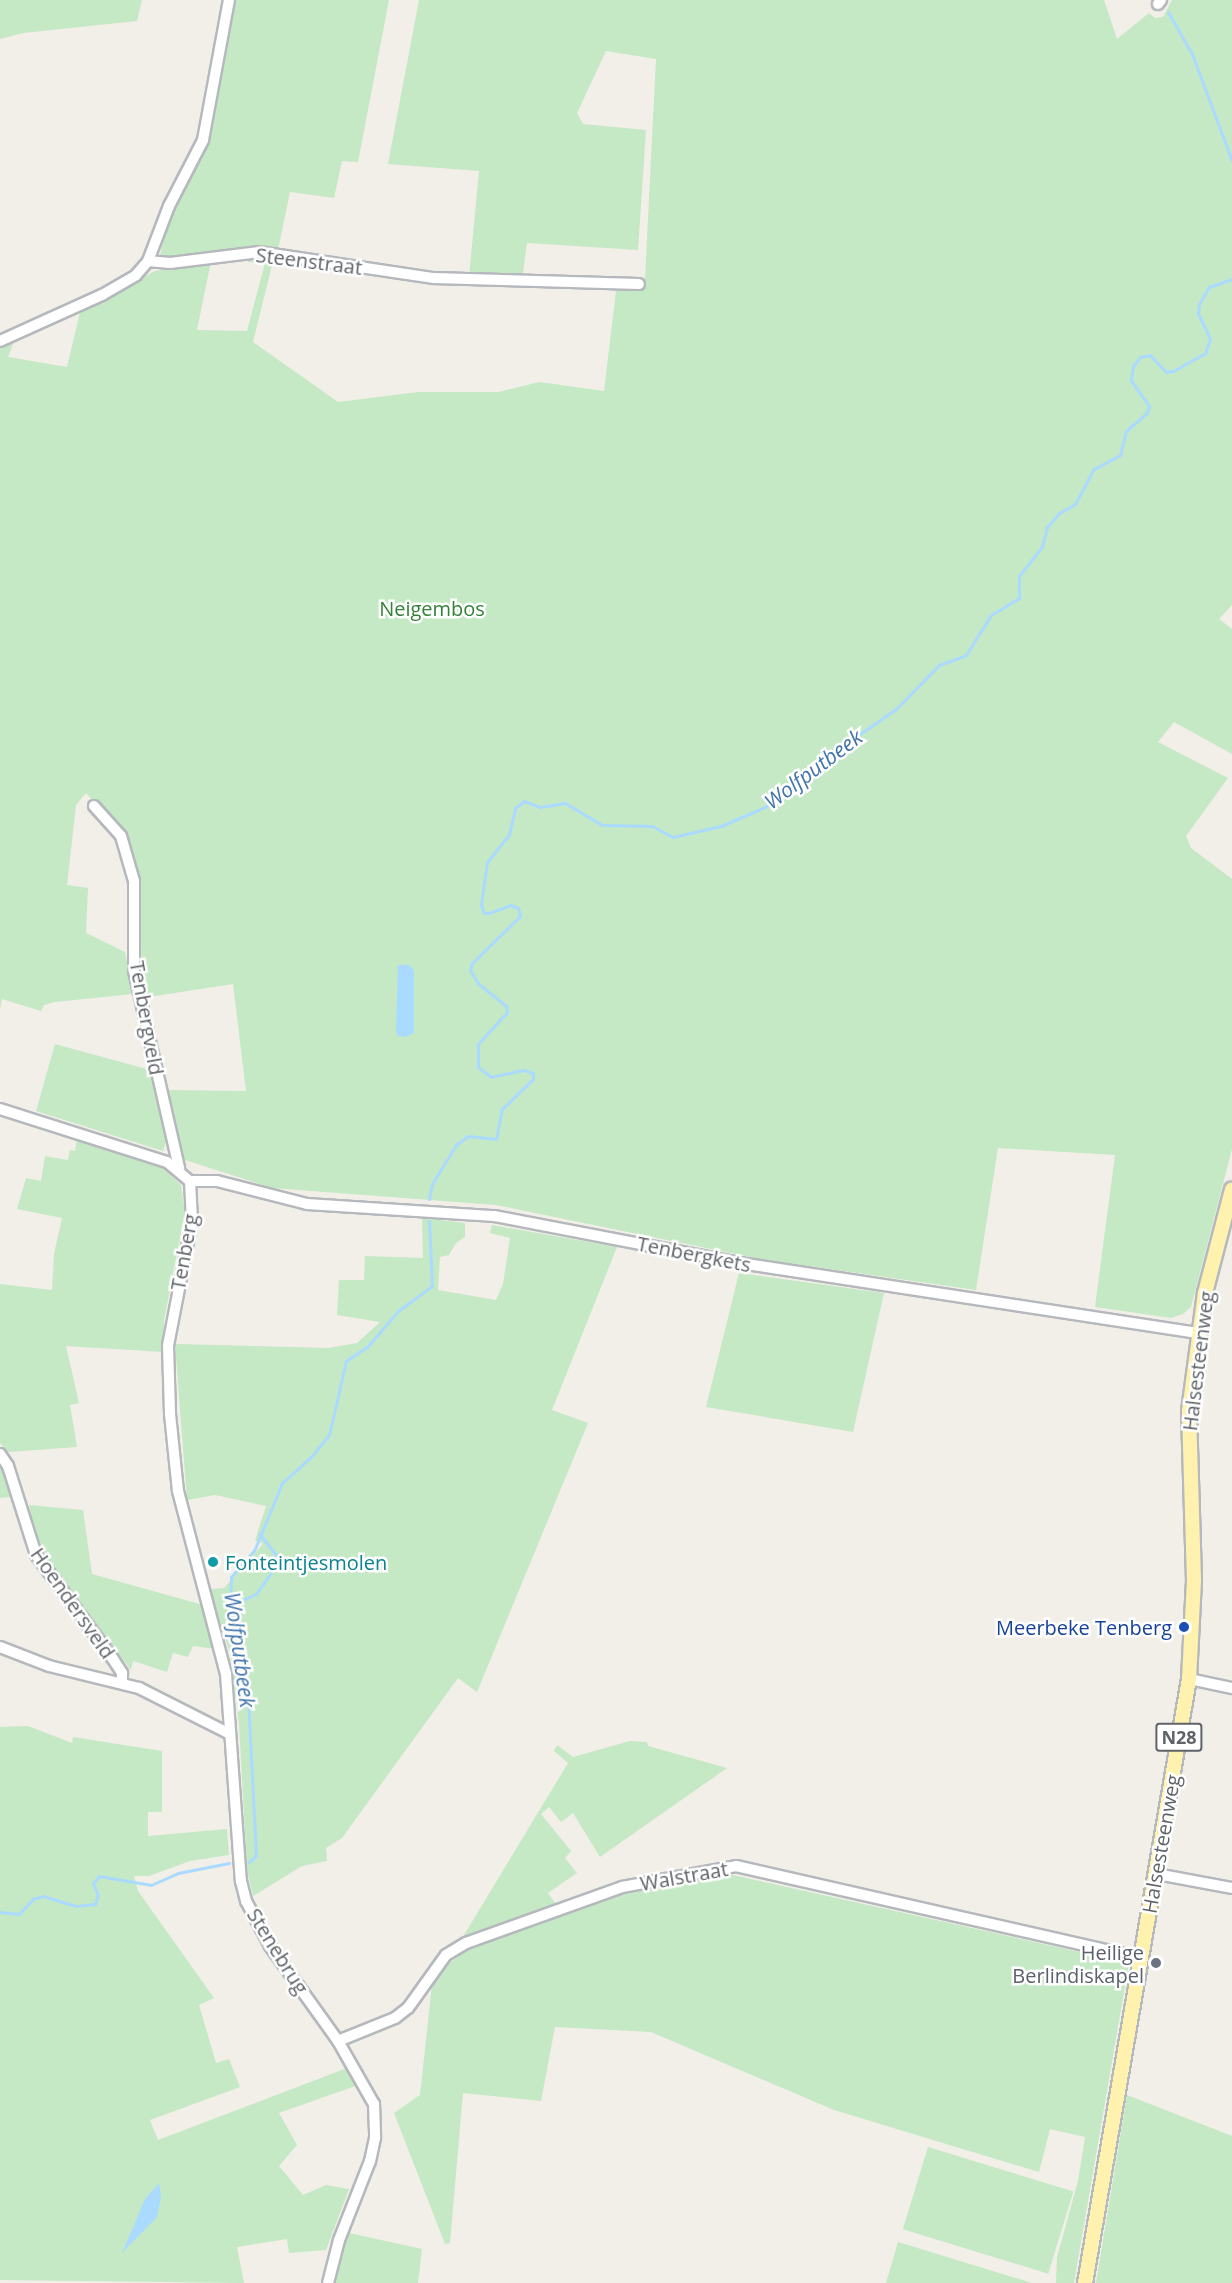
<!DOCTYPE html>
<style>
body{margin:0}
#map{position:relative;width:1232px;height:2283px;overflow:hidden;background:#f1efe8;font-family:"Open Sans",sans-serif}
div>[style]{position:absolute}
[style*='--x']{left:calc(var(--x)*1px);top:calc(var(--y)*1px);width:calc(var(--w)*1px);rotate:calc(var(--a)*1deg)}
.green>*{inset:0;background:#c5e8c5;transform-origin:0 0}
.water>*{inset:0;background:#aadaff}
.stream>*{height:3px;margin:-1.5px;padding:0 1.5px;transform-origin:1.5px;border-radius:1.5px;background:#aadaff}
.roads{filter:drop-shadow(2px 0 #b5b8bc) drop-shadow(-2px 0 #b5b8bc) drop-shadow(0 2px #b5b8bc) drop-shadow(0 -2px #b5b8bc)}
.minor>*{height:10px;margin:-5px;padding:0 5px;transform-origin:5px;border-radius:5px;background:#fff}
.major>*{height:14px;margin:-7px;padding:0 7px;transform-origin:7px;border-radius:7px;background:#fff2af}
.dots>*{width:16px;height:16px;translate:-50% -50%;box-sizing:border-box;border:3px solid #fff;border-radius:50%}
span{translate:-50% -50%;white-space:nowrap;text-align:center;line-height:1.15;-webkit-text-stroke:5px #fff;paint-order:stroke}
.shield-label span{padding:2px 4px;background:#fff;border:2px solid;border-radius:4px;-webkit-text-stroke-width:0}
.shield-label{font-size:18px;color:#5f6368;font-weight:700}
.street-label{font-size:20px;color:#5f6368}
.park-label{font-size:20px;color:#348238}
.culture-label{font-size:20px;color:#0d838f}
.left{translate:0 -50%;text-align:left}
.transit-label{font-size:20px;color:#164399}
.right{translate:-100% -50%;text-align:right}
.worship-label{font-size:20px;color:#5b616d}
.water-label{font-size:21px;color:#4174aa;font-style:italic}
</style>
<div id="map">
<div class="green">
<i style="clip-path:polygon(0 0,142px 0,137px 21px,23px 33px,0 39px)"></i>
<i style="clip-path:polygon(233px 0,389px 0,358px 162px,342px 161px,334px 198px,290px 192px,278px 250px,166px 258px,160px 255px,170px 215px,207px 141px)"></i>
<i style="clip-path:polygon(419px 0,1104px 0,1117px 39px,1149px 13px,1155px 18px,1163px 17px,1172px 0,1232px 0,1232px 605px,1219px 619px,1232px 629px,1232px 754px,1174px 722px,1158px 742px,1228px 778px,1186px 836px,1191px 848px,1232px 879px,1232px 1149px,1191px 1307px,1183px 1314px,1171px 1318px,1095px 1307px,1115px 1155px,998px 1148px,976px 1290px,760px 1259px,496px 1205px,272px 1188px,185px 1160px,178px 1150px,164px 1090px,246px 1091px,233px 984px,142px 998px,140px 881px,124px 834px,86px 793px,76px 805px,67px 885px,88px 888px,86px 933px,125px 952px,133px 994px,55px 1002px,44px 1005px,41px 1011px,2px 999px,0 1009px,0 345px,15px 339px,8px 357px,67px 367px,80px 312px,155px 271px,211px 261px,197px 330px,247px 331px,265px 263px,248px 262px,248px 257px,260px 256px,314px 262px,313px 267px,273px 261px,253px 342px,338px 402px,418px 392px,499px 392px,539px 382px,604px 391px,616px 291px,640px 288px,645px 278px,656px 59px,606px 51px,577px 113px,583px 124px,646px 130px,638px 250px,527px 243px,522px 280px,469px 277px,479px 171px,388px 164px)"></i>
<i style="clip-path:polygon(55px 1044px,150px 1070px,166px 1141px,163px 1151px,36px 1111px)"></i>
<i style="clip-path:polygon(77px 1139px,161px 1167px,181px 1185px,185px 1212px,164px 1320px,163px 1352px,66px 1346px,79px 1403px,70px 1405px,77px 1447px,8px 1452px,0 1443px,0 1284px,52px 1290px,54px 1254px,62px 1218px,17px 1209px,26px 1178px,41px 1181px,45px 1156px,68px 1160px,70px 1150px,75px 1151px)"></i>
<i style="clip-path:polygon(422px 1218px,465px 1223px,465px 1237px,456px 1243px,449px 1255px,440px 1257px,438px 1290px,496px 1300px,503px 1284px,510px 1238px,490px 1233px,492px 1225px,617px 1247px,552px 1410px,588px 1423px,477px 1692px,458px 1678px,342px 1838px,326px 1848px,327px 1861px,302px 1866px,253px 1896px,247px 1870px,239px 1724px,230px 1654px,210px 1589px,224px 1588px,263px 1544px,255px 1540px,266px 1506px,215px 1495px,187px 1500px,175px 1344px,328px 1348px,357px 1343px,380px 1322px,337px 1315px,339px 1280px,364px 1280px,365px 1256px,423px 1258px)"></i>
<i style="clip-path:polygon(739px 1273px,884px 1293px,853px 1432px,706px 1407px)"></i>
<i style="clip-path:polygon(0 1466px,3px 1471px,13px 1497px,0 1498px)"></i>
<i style="clip-path:polygon(29px 1505px,83px 1510px,92px 1574px,203px 1605px,215px 1649px,193px 1646px,188px 1657px,173px 1653px,167px 1672px,133px 1661px,131px 1670px,47px 1559px,34px 1534px)"></i>
<i style="clip-path:polygon(28px 1726px,72px 1743px,73px 1737px,162px 1751px,162px 1812px,148px 1812px,148px 1836px,227px 1829px,229px 1855px,190px 1861px,149px 1876px,134px 1876px,138px 1891px,214px 1998px,199px 2005px,216px 2063px,229px 2059px,240px 2087px,150px 2120px,158px 2140px,347px 2068px,358px 2085px,279px 2113px,297px 2145px,279px 2166px,303px 2195px,326px 2185px,349px 2189px,326px 2250px,289px 2253px,287px 2239px,237px 2247px,244px 2283px,0 2280px,0 1727px)"></i>
<i style="clip-path:polygon(630px 1741px,647px 1742px,648px 1746px,727px 1768px,600px 1857px,573px 1813px,561px 1822px,549px 1807px,541px 1814px,571px 1851px,565px 1858px,577px 1873px,548px 1893px,557px 1906px,461px 1940px,568px 1763px,554px 1751px,557px 1745px,573px 1757px)"></i>
<i style="clip-path:polygon(724px 1873px,1129px 1963px,1074px 2283px,1056px 2283px,1057px 2257px,1078px 2181px,1085px 2137px,1050px 2129px,1039px 2172px,834px 2110px,651px 2032px,555px 2027px,541px 2101px,463px 2093px,450px 2243px,445px 2244px,394px 2113px,420px 2095px,432px 1984px,439px 1972px,467px 1949px,569px 1912px,628px 1893px)"></i>
<i style="clip-path:polygon(1127px 2095px,1232px 2136px,1232px 2283px,1096px 2283px)"></i>
<i style="left:928px;top:2147px;width:152px;height:86px;rotate:17deg"></i>
<i style="clip-path:polygon(349px 2233px,422px 2249px,418px 2283px,333px 2283px)"></i>
<i style="clip-path:polygon(898px 2242px,1032px 2283px,886px 2283px)"></i>
</div>
<div class="water">
<i style="clip-path:polygon(398px 965px,410px 965px,414px 971px,414px 1033px,405px 1037px,398px 1036px,396px 1032px)"></i>
<i style="clip-path:polygon(159px 2183px,161px 2197px,157px 2217px,122px 2253px,145px 2199px)"></i>
</div>
<div class="stream">
<i style="--x:1168;--y:12;--w:48;--a:60.3"></i>
<i style="--x:1192;--y:54;--w:114;--a:69.5"></i>
<i style="--x:429;--y:1199;--w:15;--a:-79"></i>
<i style="--x:432;--y:1184;--w:46;--a:-58.4"></i>
<i style="--x:456;--y:1145;--w:15;--a:-37"></i>
<i style="--x:468;--y:1136;--w:28;--a:6"></i>
<i style="--x:496;--y:1139;--w:31;--a:-79"></i>
<i style="--x:502;--y:1109;--w:43;--a:-44.1"></i>
<i style="--x:533;--y:1079;--w:6;--a:-90"></i>
<i style="--x:533;--y:1073;--w:10;--a:-163"></i>
<i style="--x:523;--y:1070;--w:33;--a:168"></i>
<i style="--x:491;--y:1077;--w:16;--a:-142"></i>
<i style="--x:478;--y:1067;--w:23;--a:-90"></i>
<i style="--x:478;--y:1044;--w:43;--a:-47.8"></i>
<i style="--x:507;--y:1012;--w:6;--a:-99"></i>
<i style="--x:506;--y:1006;--w:36;--a:-141"></i>
<i style="--x:478;--y:983;--w:15;--a:-122"></i>
<i style="--x:470;--y:970;--w:7;--a:-74"></i>
<i style="--x:472;--y:963;--w:67;--a:-44.4"></i>
<i style="--x:520;--y:916;--w:8;--a:-104"></i>
<i style="--x:518;--y:908;--w:8;--a:-157"></i>
<i style="--x:511;--y:905;--w:23;--a:160"></i>
<i style="--x:489;--y:913;--w:5;--a:180"></i>
<i style="--x:484;--y:913;--w:9;--a:-111"></i>
<i style="--x:481;--y:905;--w:43;--a:-82.1"></i>
<i style="--x:487;--y:862;--w:35;--a:-51"></i>
<i style="--x:509;--y:835;--w:28;--a:-77"></i>
<i style="--x:515;--y:808;--w:11;--a:-38"></i>
<i style="--x:524;--y:801;--w:17;--a:21"></i>
<i style="--x:540;--y:807;--w:25;--a:-9"></i>
<i style="--x:565;--y:803;--w:43;--a:30.7"></i>
<i style="--x:602;--y:825;--w:50;--a:1.1"></i>
<i style="--x:652;--y:826;--w:24;--a:28"></i>
<i style="--x:673;--y:837;--w:49;--a:-12.9"></i>
<i style="--x:721;--y:826;--w:58;--a:-23.5"></i>
<i style="--x:774;--y:803;--w:56;--a:-42.8"></i>
<i style="--x:815;--y:765;--w:98;--a:-34.7"></i>
<i style="--x:896;--y:709;--w:62;--a:-45.7"></i>
<i style="--x:939;--y:665;--w:29;--a:-20"></i>
<i style="--x:966;--y:655;--w:47;--a:-58"></i>
<i style="--x:991;--y:615;--w:33;--a:-31"></i>
<i style="--x:1019;--y:598;--w:22;--a:-90"></i>
<i style="--x:1019;--y:576;--w:37;--a:-52"></i>
<i style="--x:1042;--y:547;--w:21;--a:-76"></i>
<i style="--x:1047;--y:527;--w:18;--a:-49"></i>
<i style="--x:1059;--y:513;--w:18;--a:-29"></i>
<i style="--x:1075;--y:504;--w:40;--a:-62"></i>
<i style="--x:1094;--y:469;--w:30;--a:-28"></i>
<i style="--x:1120;--y:455;--w:25;--a:-76"></i>
<i style="--x:1126;--y:431;--w:28;--a:-41"></i>
<i style="--x:1147;--y:413;--w:7;--a:-74"></i>
<i style="--x:1149;--y:406;--w:32;--a:-125"></i>
<i style="--x:1131;--y:380;--w:14;--a:-82"></i>
<i style="--x:1133;--y:366;--w:11;--a:-52"></i>
<i style="--x:1140;--y:357;--w:10;--a:-11"></i>
<i style="--x:1150;--y:355;--w:23;--a:47"></i>
<i style="--x:1166;--y:372;--w:7;--a:-8"></i>
<i style="--x:1173;--y:371;--w:37;--a:-29"></i>
<i style="--x:1205;--y:353;--w:15;--a:-70"></i>
<i style="--x:1210;--y:339;--w:29;--a:-115"></i>
<i style="--x:1198;--y:313;--w:9;--a:-84"></i>
<i style="--x:1199;--y:304;--w:20;--a:-60"></i>
<i style="--x:1209;--y:287;--w:24;--a:-19"></i>
<i style="--x:230;--y:1606;--w:29;--a:-25"></i>
<i style="--x:256;--y:1594;--w:42;--a:-54.8"></i>
<i style="--x:280;--y:1560;--w:33;--a:-128"></i>
<i style="--x:249;--y:1862;--w:9;--a:-41"></i>
<i style="--x:256;--y:1856;--w:160;--a:-92.9"></i>
<i style="--x:248;--y:1696;--w:42;--a:-96.8"></i>
<i style="--x:243;--y:1654;--w:49;--a:-105.5"></i>
<i style="--x:230;--y:1607;--w:30;--a:-88"></i>
<i style="--x:231;--y:1577;--w:35;--a:-49"></i>
<i style="--x:254;--y:1551;--w:74;--a:-67.6"></i>
<i style="--x:282;--y:1483;--w:39;--a:-42"></i>
<i style="--x:311;--y:1457;--w:28;--a:-51"></i>
<i style="--x:329;--y:1435;--w:76;--a:-77.1"></i>
<i style="--x:346;--y:1361;--w:25;--a:-34"></i>
<i style="--x:367;--y:1347;--w:48;--a:-49.3"></i>
<i style="--x:398;--y:1311;--w:42;--a:-36.3"></i>
<i style="--x:432;--y:1286;--w:65;--a:-92.6"></i>
<i style="--x:0;--y:1912;--w:19;--a:6"></i>
<i style="--x:19;--y:1914;--w:21;--a:-47"></i>
<i style="--x:33;--y:1899;--w:10;--a:-17"></i>
<i style="--x:43;--y:1896;--w:34;--a:17"></i>
<i style="--x:76;--y:1906;--w:19;--a:-6"></i>
<i style="--x:95;--y:1904;--w:9;--a:-72"></i>
<i style="--x:98;--y:1895;--w:13;--a:-113"></i>
<i style="--x:93;--y:1883;--w:9;--a:-49"></i>
<i style="--x:99;--y:1876;--w:53;--a:9.8"></i>
<i style="--x:151;--y:1885;--w:30;--a:-24"></i>
<i style="--x:178;--y:1873;--w:52;--a:-11.1"></i>
</div>
<div class="roads">
<div class="minor">
<i style="--x:1158;--y:4;--w:5;--a:-53"></i>
<i style="--x:148;--y:261;--w:59;--a:-69.1"></i>
<i style="--x:169;--y:206;--w:74;--a:-62.7"></i>
<i style="--x:203;--y:140;--w:142;--a:-79.5"></i>
<i style="--x:0;--y:341;--w:112;--a:-24.3"></i>
<i style="--x:102;--y:295;--w:39;--a:-30"></i>
<i style="--x:136;--y:275;--w:18;--a:-49"></i>
<i style="--x:148;--y:261;--w:22;--a:5"></i>
<i style="--x:170;--y:263;--w:90;--a:-7"></i>
<i style="--x:259;--y:252;--w:177;--a:8.5"></i>
<i style="--x:434;--y:278;--w:205;--a:1.7"></i>
<i style="--x:94;--y:806;--w:40;--a:48"></i>
<i style="--x:121;--y:836;--w:47;--a:73.9"></i>
<i style="--x:134;--y:881;--w:90;--a:90"></i>
<i style="--x:134;--y:971;--w:202;--a:77.1"></i>
<i style="--x:0;--y:1109;--w:175;--a:17.6"></i>
<i style="--x:167;--y:1162;--w:30;--a:40"></i>
<i style="--x:190;--y:1181;--w:40;--a:87.1"></i>
<i style="--x:192;--y:1221;--w:127;--a:100.9"></i>
<i style="--x:168;--y:1346;--w:68;--a:88.3"></i>
<i style="--x:170;--y:1414;--w:77;--a:84.1"></i>
<i style="--x:178;--y:1491;--w:189;--a:75.3"></i>
<i style="--x:226;--y:1674;--w:208;--a:85.9"></i>
<i style="--x:241;--y:1881;--w:21;--a:76"></i>
<i style="--x:246;--y:1901;--w:51;--a:61.9"></i>
<i style="--x:270;--y:1946;--w:117;--a:54.4"></i>
<i style="--x:338;--y:2041;--w:73;--a:60.3"></i>
<i style="--x:374;--y:2104;--w:34;--a:88"></i>
<i style="--x:375;--y:2138;--w:24;--a:102"></i>
<i style="--x:370;--y:2161;--w:85;--a:111.4"></i>
<i style="--x:339;--y:2240;--w:44;--a:104.3"></i>
<i style="--x:190;--y:1181;--w:27;--a:0"></i>
<i style="--x:217;--y:1181;--w:93;--a:14.3"></i>
<i style="--x:307;--y:1204;--w:188;--a:3.7"></i>
<i style="--x:495;--y:1216;--w:249;--a:10.9"></i>
<i style="--x:740;--y:1263;--w:463;--a:8.7"></i>
<i style="--x:0;--y:1454;--w:14;--a:56"></i>
<i style="--x:8;--y:1466;--w:93;--a:72.5"></i>
<i style="--x:36;--y:1555;--w:129;--a:53.5"></i>
<i style="--x:113;--y:1659;--w:17;--a:57"></i>
<i style="--x:122;--y:1673;--w:10;--a:90"></i>
<i style="--x:0;--y:1647;--w:53;--a:21.2"></i>
<i style="--x:49;--y:1666;--w:93;--a:13.7"></i>
<i style="--x:139;--y:1688;--w:100;--a:26.8"></i>
<i style="--x:1189;--y:1679;--w:44;--a:11.8"></i>
<i style="--x:1157;--y:1874;--w:76;--a:10.6"></i>
<i style="--x:338;--y:2041;--w:61;--a:-22"></i>
<i style="--x:395;--y:2018;--w:16;--a:-38"></i>
<i style="--x:408;--y:2008;--w:65;--a:-54.4"></i>
<i style="--x:446;--y:1955;--w:23;--a:-31"></i>
<i style="--x:466;--y:1943;--w:166;--a:-19.7"></i>
<i style="--x:622;--y:1887;--w:116;--a:-10.4"></i>
<i style="--x:736;--y:1866;--w:414;--a:12.8"></i>
</div>
<div class="major">
<i style="--x:1085;--y:2283;--w:613;--a:-80.23"></i>
<i style="--x:1189;--y:1679;--w:99;--a:-87.1"></i>
<i style="--x:1194;--y:1580;--w:169;--a:-91.7"></i>
<i style="--x:1189;--y:1411;--w:119;--a:-82.3"></i>
<i style="--x:1205;--y:1293;--w:107;--a:-75.4"></i>
</div>
</div>
<div class="dots">
<i style="left:213px;top:1562px;background:#0f9aa8"></i>
<i style="left:1184px;top:1627px;background:#1a4fb4"></i>
<i style="left:1156px;top:1963px;background:#6b7280"></i>
</div>
<div class="shield-label">
<span style="left:1179px;top:1737px">N28</span>
</div>
<div class="street-label">
<span style="left:309px;top:261px;rotate:7deg">Steenstraat</span>
<span style="left:147px;top:1018px;rotate:80deg">Tenbergveld</span>
<span style="left:184px;top:1252px;rotate:-80deg">Tenberg</span>
<span style="left:694px;top:1254px;rotate:11deg">Tenbergkets</span>
<span style="left:1198px;top:1361px;rotate:-83deg">Halsesteenweg</span>
<span style="left:73px;top:1603px;rotate:55deg">Hoendersveld</span>
<span style="left:1161px;top:1844px;rotate:-80deg">Halsesteenweg</span>
<span style="left:684px;top:1876px;rotate:-10deg">Walstraat</span>
<span style="left:278px;top:1951px;rotate:58deg">Stenebrug</span>
</div>
<div class="park-label">
<span style="left:432px;top:608px">Neigembos</span>
</div>
<div class="culture-label">
<span class="left" style="left:225px;top:1562px">Fonteintjesmolen</span>
</div>
<div class="transit-label">
<span class="right" style="left:1172px;top:1627px">Meerbeke Tenberg</span>
</div>
<div class="worship-label">
<span class="right" style="left:1144px;top:1964px">Heilige<br>Berlindiskapel</span>
</div>
<div class="water-label">
<span style="left:813px;top:769px;rotate:-37deg">Wolfputbeek</span>
<span style="left:240px;top:1650px;rotate:82deg">Wolfputbeek</span>
</div>
</div>
